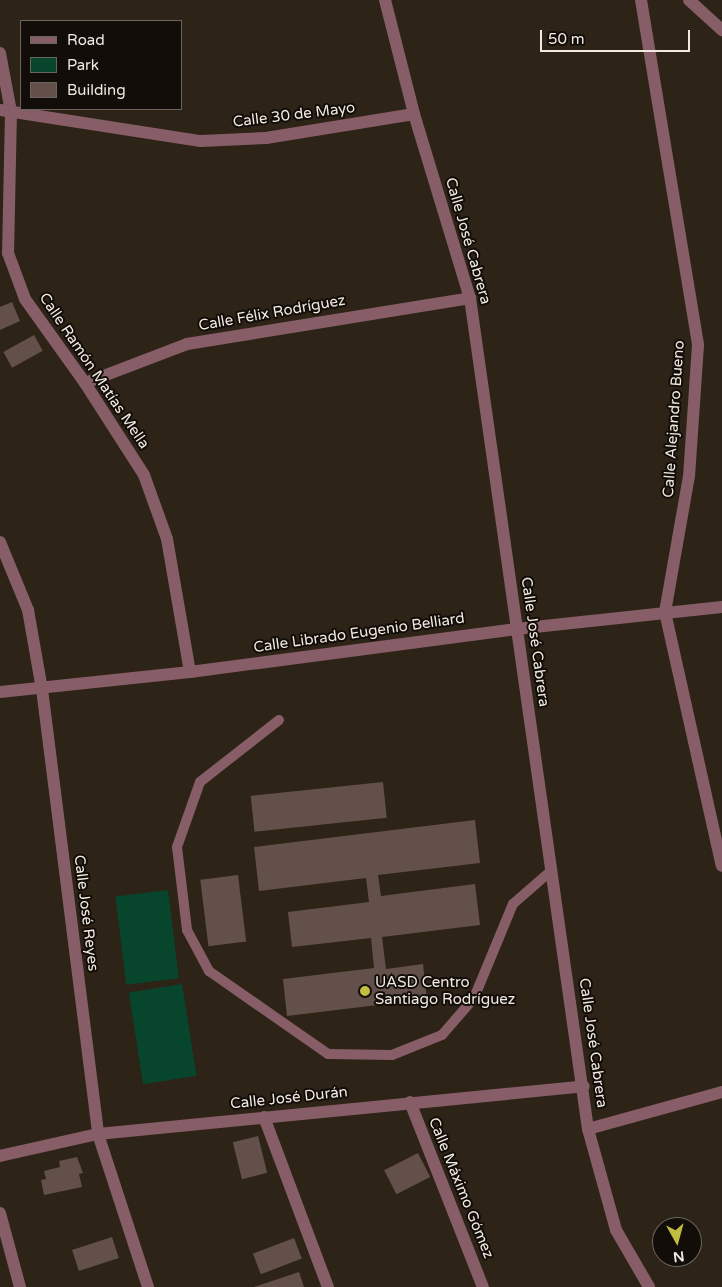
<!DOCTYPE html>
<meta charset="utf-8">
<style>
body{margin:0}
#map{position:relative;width:722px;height:1287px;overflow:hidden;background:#2d2316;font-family:"Varela Round",sans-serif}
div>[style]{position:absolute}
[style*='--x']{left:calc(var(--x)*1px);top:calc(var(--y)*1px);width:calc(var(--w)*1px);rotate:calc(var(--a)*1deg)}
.green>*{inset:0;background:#07462d;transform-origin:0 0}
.building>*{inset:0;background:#63504b;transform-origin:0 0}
.service>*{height:10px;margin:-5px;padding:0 5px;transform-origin:5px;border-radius:5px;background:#875d67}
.minor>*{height:12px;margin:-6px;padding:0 6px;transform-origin:6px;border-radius:6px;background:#875d67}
.dots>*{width:14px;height:14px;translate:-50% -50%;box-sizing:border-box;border:2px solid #120d08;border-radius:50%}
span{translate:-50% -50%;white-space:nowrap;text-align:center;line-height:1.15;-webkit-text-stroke:4px #120d08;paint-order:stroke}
.street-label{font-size:15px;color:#f1eae2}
.poi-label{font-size:15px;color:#f1eae2}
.left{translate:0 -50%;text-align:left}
.legend{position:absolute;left:20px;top:20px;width:162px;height:90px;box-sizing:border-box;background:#120d08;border:1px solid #6b655f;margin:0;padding:6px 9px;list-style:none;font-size:15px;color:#f1eae2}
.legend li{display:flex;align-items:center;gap:10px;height:25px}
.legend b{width:25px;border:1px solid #6b655f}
.north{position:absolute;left:652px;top:1217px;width:50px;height:50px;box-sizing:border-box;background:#120d08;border:1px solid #6b655f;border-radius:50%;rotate:173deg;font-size:14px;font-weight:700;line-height:20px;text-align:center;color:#f1eae2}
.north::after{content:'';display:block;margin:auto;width:18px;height:22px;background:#c1bd40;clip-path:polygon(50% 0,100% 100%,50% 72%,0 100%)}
.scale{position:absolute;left:540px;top:30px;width:150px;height:22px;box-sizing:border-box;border:2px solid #f1eae2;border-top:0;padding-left:6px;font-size:15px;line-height:18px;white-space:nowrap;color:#f1eae2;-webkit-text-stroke:4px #120d08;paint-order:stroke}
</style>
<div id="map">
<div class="green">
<i style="left:168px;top:890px;width:89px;height:53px;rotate:83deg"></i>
<i style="left:182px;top:984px;width:93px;height:54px;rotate:81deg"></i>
</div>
<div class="building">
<i style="clip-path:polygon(12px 302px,20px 321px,0 330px,0 307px)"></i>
<i style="left:34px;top:335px;width:18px;height:35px;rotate:61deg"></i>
<i style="left:383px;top:782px;width:36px;height:133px;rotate:84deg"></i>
<i style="clip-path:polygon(475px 820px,480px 863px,378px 875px,381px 896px,475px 884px,480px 925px,382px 937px,386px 969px,423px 964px,427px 999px,287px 1016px,283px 979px,374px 968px,371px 938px,292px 947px,288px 912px,369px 902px,366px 878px,259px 891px,254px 847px)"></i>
<i style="left:238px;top:875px;width:67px;height:38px;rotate:83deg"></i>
<i style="left:258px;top:1136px;width:38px;height:26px;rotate:76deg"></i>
<i style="left:418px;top:1153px;width:27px;height:38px;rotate:63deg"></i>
<i style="clip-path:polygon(77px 1157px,83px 1173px,79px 1174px,82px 1187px,44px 1195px,41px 1180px,46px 1179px,44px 1171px,60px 1167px,59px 1161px)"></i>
<i style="left:112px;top:1237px;width:22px;height:42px;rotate:72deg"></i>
<i style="left:294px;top:1238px;width:22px;height:44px;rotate:69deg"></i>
<i style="clip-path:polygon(299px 1272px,304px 1287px,254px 1287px)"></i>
</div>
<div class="service">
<i style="--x:279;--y:720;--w:100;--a:141.9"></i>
<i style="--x:200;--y:782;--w:69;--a:109.5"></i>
<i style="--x:177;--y:847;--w:84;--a:83.1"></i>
<i style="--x:187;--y:930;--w:47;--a:61.8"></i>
<i style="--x:209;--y:971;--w:145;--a:34.9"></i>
<i style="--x:328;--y:1054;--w:64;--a:0.9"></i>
<i style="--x:392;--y:1055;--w:54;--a:-21.8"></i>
<i style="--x:442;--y:1035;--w:49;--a:-49.1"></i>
<i style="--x:474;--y:998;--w:102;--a:-67.5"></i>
<i style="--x:513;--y:904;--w:52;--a:-41.1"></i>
</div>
<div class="minor">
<i style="--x:385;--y:0;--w:118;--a:75.7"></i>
<i style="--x:414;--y:114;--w:192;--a:73.1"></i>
<i style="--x:470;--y:298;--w:839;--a:81.92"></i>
<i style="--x:588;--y:1129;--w:105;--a:74.5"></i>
<i style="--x:616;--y:1230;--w:66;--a:59.9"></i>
<i style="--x:641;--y:0;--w:350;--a:80.6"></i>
<i style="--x:698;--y:345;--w:131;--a:93.9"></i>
<i style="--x:689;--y:476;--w:138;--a:100"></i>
<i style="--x:665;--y:612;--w:260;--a:77.4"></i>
<i style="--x:689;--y:0;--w:45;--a:42.3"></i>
<i style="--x:0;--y:53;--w:60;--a:79.4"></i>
<i style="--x:11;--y:112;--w:141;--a:91.2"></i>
<i style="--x:8;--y:253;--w:49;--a:69.7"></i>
<i style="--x:25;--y:299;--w:103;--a:54.5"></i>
<i style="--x:85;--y:383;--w:109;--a:57.3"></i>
<i style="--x:144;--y:475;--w:68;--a:70.2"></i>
<i style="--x:167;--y:539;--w:135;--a:80.2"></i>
<i style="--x:0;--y:110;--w:203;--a:8.8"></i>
<i style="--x:201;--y:141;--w:65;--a:-2.6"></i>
<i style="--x:266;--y:138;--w:150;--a:-9.2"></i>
<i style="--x:85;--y:383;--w:109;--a:-20.9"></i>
<i style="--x:187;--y:344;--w:287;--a:-9.2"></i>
<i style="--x:0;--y:542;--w:74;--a:67.6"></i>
<i style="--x:28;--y:610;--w:80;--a:80"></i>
<i style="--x:42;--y:689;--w:449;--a:82.8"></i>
<i style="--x:98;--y:1134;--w:161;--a:71.9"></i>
<i style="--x:0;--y:692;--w:191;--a:-6"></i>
<i style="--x:190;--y:672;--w:329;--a:-7.5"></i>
<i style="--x:516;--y:629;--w:207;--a:-6.1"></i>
<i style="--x:410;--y:1102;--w:199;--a:68.5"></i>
<i style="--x:264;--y:1117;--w:182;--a:69.4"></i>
<i style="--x:588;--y:1129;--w:139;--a:-15.4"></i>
<i style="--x:0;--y:1156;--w:100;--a:-12.7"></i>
<i style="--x:98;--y:1134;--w:488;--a:-5.6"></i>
<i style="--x:0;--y:1213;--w:77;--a:74.9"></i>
</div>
<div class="dots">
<i style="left:365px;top:991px;background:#c1bd40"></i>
</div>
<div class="street-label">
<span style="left:294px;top:115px;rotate:-7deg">Calle 30 de Mayo</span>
<span style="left:468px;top:241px;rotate:74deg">Calle José Cabrera</span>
<span style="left:272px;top:313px;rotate:-10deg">Calle Félix Rodríguez</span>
<span style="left:94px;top:371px;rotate:56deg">Calle Ramón Matías Mella</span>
<span style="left:674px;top:419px;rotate:-86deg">Calle Alejandro Bueno</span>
<span style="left:359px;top:633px;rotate:-8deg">Calle Librado Eugenio Belliard</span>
<span style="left:535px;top:642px;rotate:82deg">Calle José Cabrera</span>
<span style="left:86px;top:913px;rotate:83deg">Calle José Reyes</span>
<span style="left:593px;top:1043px;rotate:82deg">Calle José Cabrera</span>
<span style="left:289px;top:1098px;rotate:-6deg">Calle José Durán</span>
<span style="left:461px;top:1188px;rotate:68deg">Calle Máximo Gómez</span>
</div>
<div class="poi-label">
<span class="left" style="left:375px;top:991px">UASD Centro<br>Santiago Rodríguez</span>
</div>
<ul class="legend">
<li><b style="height:6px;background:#875d67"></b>Road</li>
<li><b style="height:14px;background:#07462d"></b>Park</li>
<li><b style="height:14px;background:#63504b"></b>Building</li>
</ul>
<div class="north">N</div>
<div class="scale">50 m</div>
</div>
